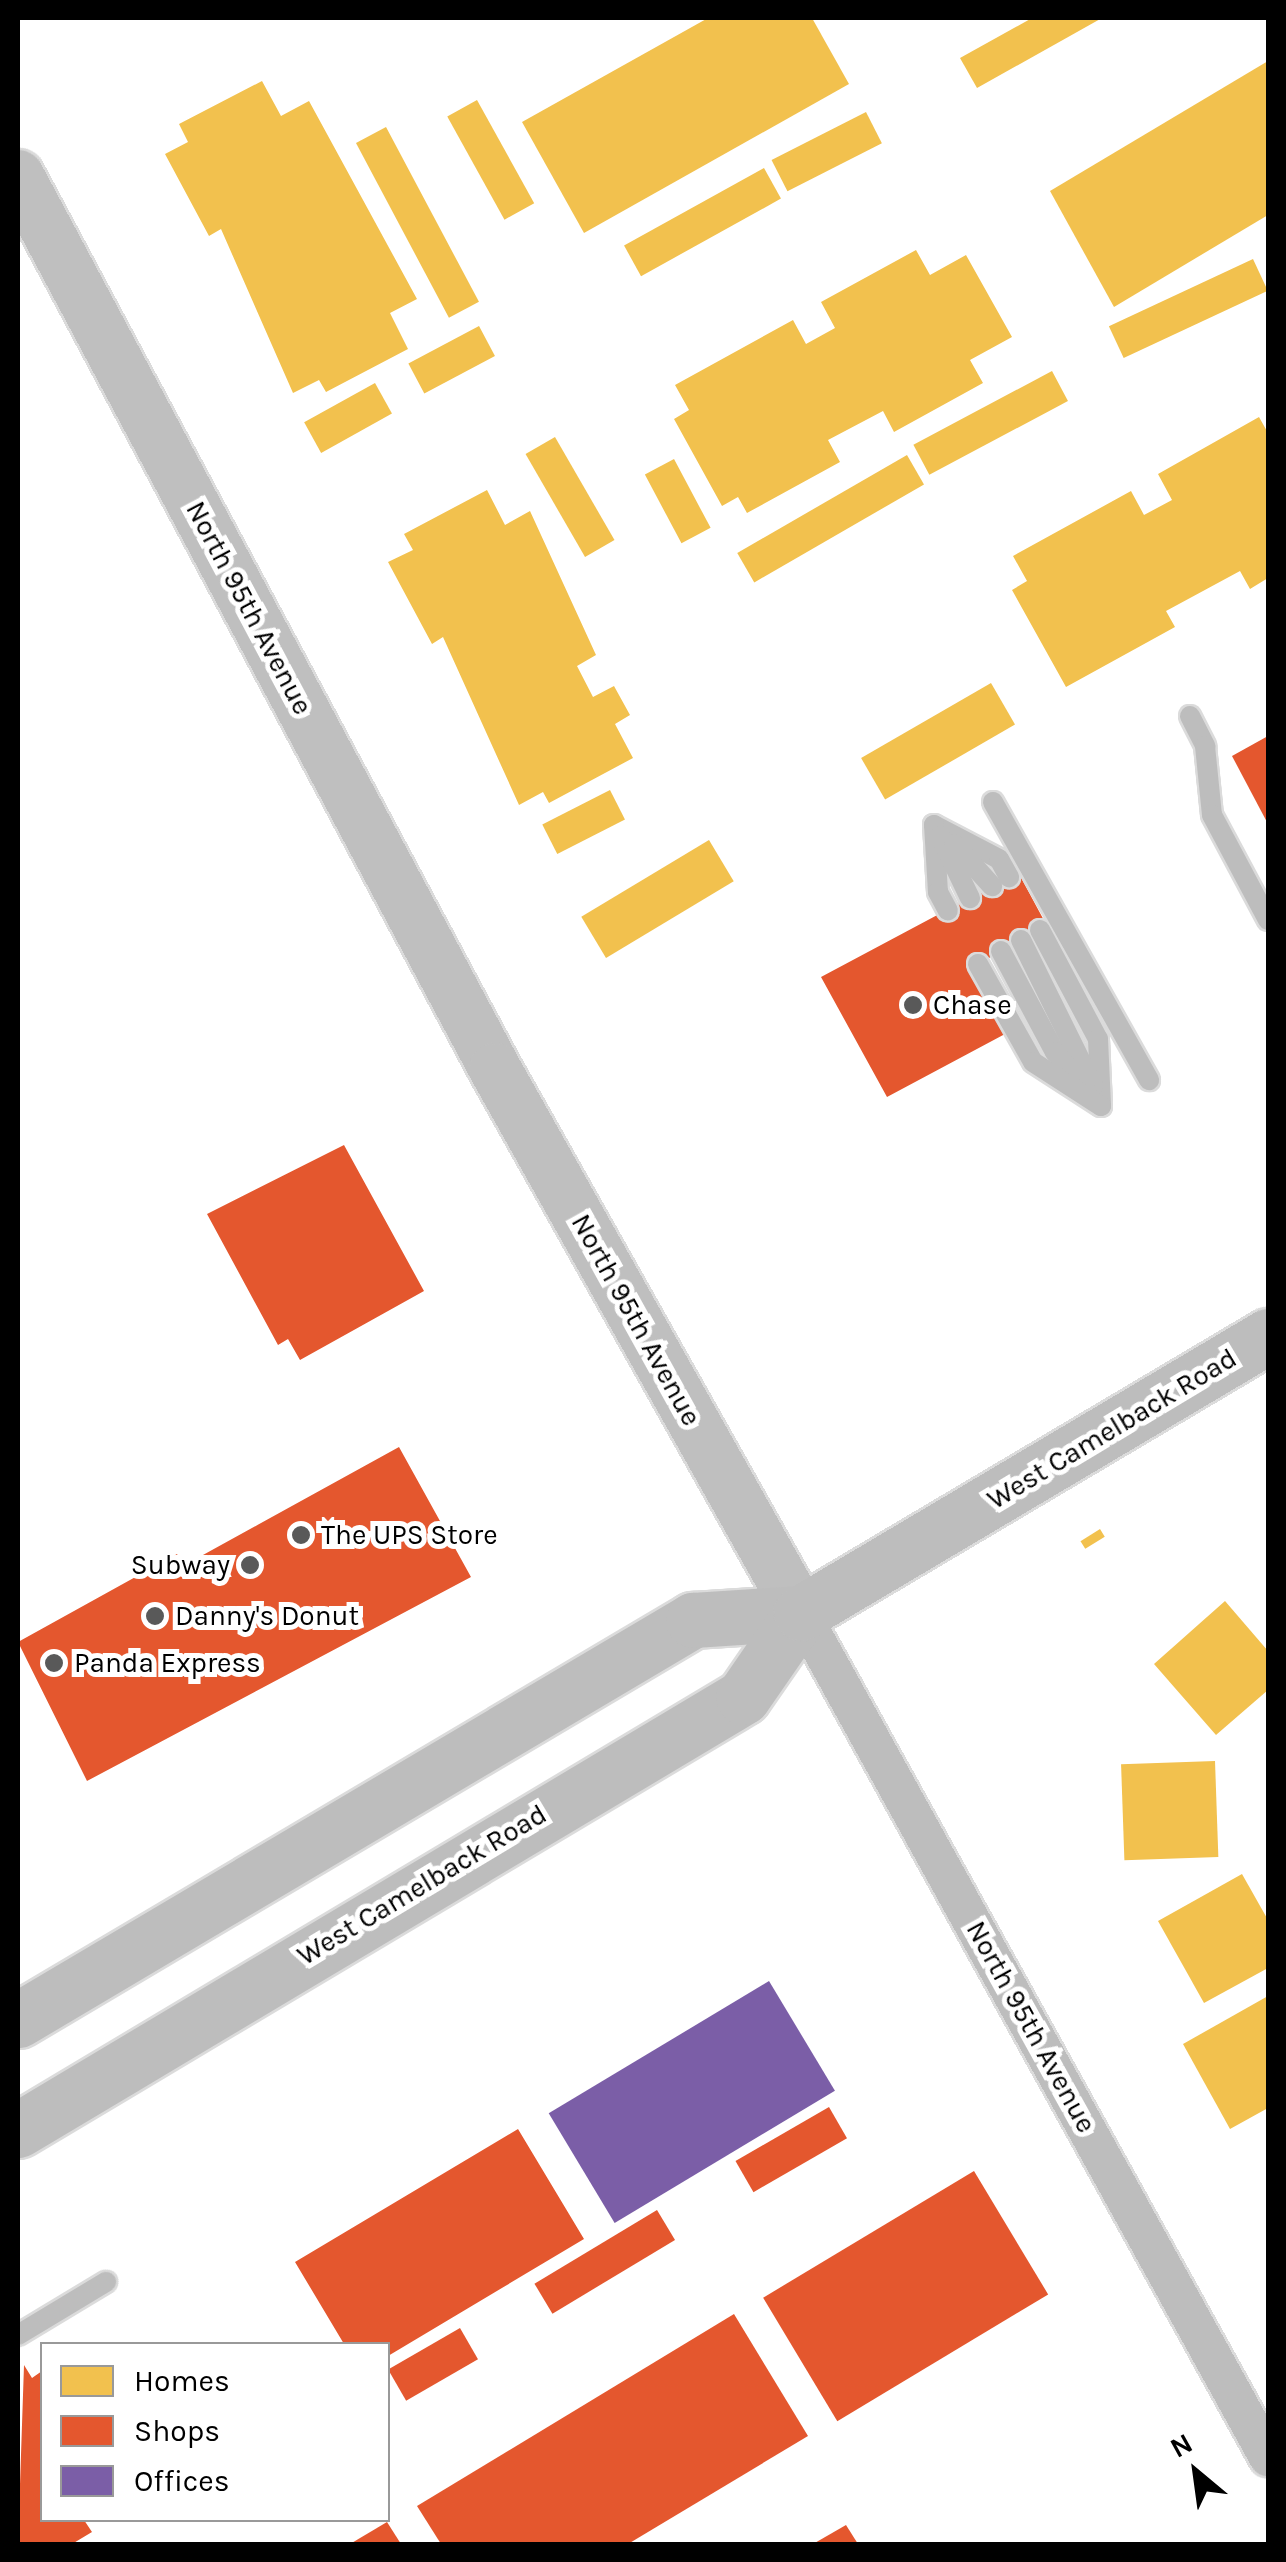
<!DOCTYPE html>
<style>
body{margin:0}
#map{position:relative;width:1286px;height:2562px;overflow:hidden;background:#fff;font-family:Karla,sans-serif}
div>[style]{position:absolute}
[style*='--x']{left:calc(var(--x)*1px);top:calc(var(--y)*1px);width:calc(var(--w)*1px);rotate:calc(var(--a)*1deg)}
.homes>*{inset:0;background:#f2c14e;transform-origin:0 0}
.shops>*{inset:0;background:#e4572e;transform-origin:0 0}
.offices>*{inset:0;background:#7b5ea7;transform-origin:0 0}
.roads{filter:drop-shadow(2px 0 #dbdbdb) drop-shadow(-2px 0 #dbdbdb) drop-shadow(0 2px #dbdbdb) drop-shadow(0 -2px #dbdbdb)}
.lane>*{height:20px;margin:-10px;padding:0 10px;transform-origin:10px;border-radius:10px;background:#bdbdbd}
.street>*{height:38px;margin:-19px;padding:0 19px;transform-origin:19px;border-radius:19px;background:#bdbdbd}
.secondary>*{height:52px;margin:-26px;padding:0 26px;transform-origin:26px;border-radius:26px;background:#bfbfbf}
.primary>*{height:55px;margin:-27.5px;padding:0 27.5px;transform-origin:27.5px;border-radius:27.5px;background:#bdbdbd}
.dots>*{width:28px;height:28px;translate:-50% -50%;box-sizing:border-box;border:5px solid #fff;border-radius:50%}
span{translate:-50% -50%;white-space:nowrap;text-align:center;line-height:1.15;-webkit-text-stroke:10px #fff;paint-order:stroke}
.street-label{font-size:28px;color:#000}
.poi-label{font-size:28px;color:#000}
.left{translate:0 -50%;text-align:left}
.right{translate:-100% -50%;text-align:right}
.frame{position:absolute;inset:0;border:20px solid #000;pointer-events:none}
.legend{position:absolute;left:40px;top:2342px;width:350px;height:180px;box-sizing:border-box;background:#fff;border:2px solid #999;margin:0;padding:12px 18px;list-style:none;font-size:30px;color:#000}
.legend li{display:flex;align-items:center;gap:20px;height:50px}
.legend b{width:50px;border:2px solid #999}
.north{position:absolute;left:1146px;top:2422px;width:100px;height:100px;-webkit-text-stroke:8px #fff;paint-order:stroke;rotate:331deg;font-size:28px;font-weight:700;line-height:40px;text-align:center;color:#000}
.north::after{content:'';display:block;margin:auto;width:35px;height:45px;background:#000;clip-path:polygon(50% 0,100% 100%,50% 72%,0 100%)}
</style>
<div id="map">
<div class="homes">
<i style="clip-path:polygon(708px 18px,812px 18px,849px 84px,584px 233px,522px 122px)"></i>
<i style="clip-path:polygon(1032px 18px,1102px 18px,977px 88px,960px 58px)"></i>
<i style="clip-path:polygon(1268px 61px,1268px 215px,1114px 307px,1050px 191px)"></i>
<i style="clip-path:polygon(262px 81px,281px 116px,309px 101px,417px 299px,390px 313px,408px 349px,326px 392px,319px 380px,293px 393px,221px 229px,209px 236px,165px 154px,188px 142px,179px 124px)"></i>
<i style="left:477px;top:100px;width:118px;height:34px;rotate:61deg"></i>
<i style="left:866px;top:112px;width:35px;height:106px;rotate:63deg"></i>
<i style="left:386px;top:127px;width:198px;height:34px;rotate:62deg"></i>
<i style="left:764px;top:168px;width:35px;height:160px;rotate:61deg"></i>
<i style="clip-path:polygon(916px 250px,930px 275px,966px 255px,1012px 337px,970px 360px,983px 383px,894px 432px,883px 411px,828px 440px,840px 462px,747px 513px,738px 497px,722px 506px,674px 419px,689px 410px,675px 385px,793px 320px,806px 344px,835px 328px,821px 302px)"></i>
<i style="left:1253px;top:259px;width:35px;height:159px;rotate:65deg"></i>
<i style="left:479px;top:326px;width:34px;height:80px;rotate:62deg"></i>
<i style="left:1052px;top:371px;width:34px;height:157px;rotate:62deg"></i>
<i style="left:375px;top:383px;width:35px;height:81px;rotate:61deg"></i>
<i style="clip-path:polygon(1259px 417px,1268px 433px,1268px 578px,1250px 589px,1240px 571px,1166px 611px,1175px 627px,1066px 687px,1012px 590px,1027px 581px,1013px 556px,1131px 491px,1144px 515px,1172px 500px,1158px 474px)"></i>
<i style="left:555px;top:437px;width:119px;height:34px;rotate:60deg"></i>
<i style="left:907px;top:455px;width:34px;height:196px;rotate:60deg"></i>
<i style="left:674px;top:459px;width:78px;height:33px;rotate:62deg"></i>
<i style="clip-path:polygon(487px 490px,505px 525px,530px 511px,596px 655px,577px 666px,593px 697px,614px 686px,630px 715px,615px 724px,633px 758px,549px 803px,543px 792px,519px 805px,443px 637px,432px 644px,388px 562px,413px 550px,404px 534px)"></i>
<i style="left:991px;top:683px;width:48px;height:150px;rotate:60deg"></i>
<i style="left:610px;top:790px;width:33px;height:76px;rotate:63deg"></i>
<i style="left:709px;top:840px;width:48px;height:149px;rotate:59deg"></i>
<i style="left:1100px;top:1529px;width:9px;height:23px;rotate:58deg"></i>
<i style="clip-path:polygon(1225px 1601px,1268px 1651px,1268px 1690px,1216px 1735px,1154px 1664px)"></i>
<i style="left:1215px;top:1761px;width:96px;height:94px;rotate:88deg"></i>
<i style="clip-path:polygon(1242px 1874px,1268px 1920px,1268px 1968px,1204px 2003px,1158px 1921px)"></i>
<i style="clip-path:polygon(1268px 1996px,1268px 2108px,1230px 2129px,1183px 2044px)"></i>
</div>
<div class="shops">
<i style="clip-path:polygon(1268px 736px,1268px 824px,1232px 756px)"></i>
<i style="clip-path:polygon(1018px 872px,1047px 926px,969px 969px,1005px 1034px,887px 1097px,821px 977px)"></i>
<i style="clip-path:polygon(344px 1145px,424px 1291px,300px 1360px,288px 1339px,278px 1345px,207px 1214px)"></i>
<i style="clip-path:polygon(399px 1447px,471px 1577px,87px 1781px,18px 1642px,177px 1554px,183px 1566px)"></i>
<i style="left:829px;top:2107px;width:36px;height:108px;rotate:60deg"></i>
<i style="clip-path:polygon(518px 2129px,584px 2239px,388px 2356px,388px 2344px,344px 2344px,295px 2262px)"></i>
<i style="left:974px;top:2171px;width:144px;height:246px;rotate:59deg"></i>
<i style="left:657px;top:2210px;width:35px;height:143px;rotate:59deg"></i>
<i style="clip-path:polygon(734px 2314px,808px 2436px,628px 2544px,441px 2544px,417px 2506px)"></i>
<i style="left:460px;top:2328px;width:36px;height:83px;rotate:60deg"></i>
<i style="clip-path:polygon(24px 2365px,32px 2378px,42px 2371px,42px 2520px,84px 2520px,92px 2532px,72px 2544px,18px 2544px)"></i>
<i style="clip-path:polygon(387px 2522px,401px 2544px,350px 2544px)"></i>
<i style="clip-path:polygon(846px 2525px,858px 2544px,813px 2544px)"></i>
</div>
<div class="offices">
<i style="left:769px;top:1981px;width:128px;height:257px;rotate:59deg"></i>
</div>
<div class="roads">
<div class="lane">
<i style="--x:1190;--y:716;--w:34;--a:63"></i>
<i style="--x:1205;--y:746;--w:69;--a:84.2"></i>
<i style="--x:1212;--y:815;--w:119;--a:61.9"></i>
<i style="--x:993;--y:802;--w:319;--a:60.7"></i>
<i style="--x:934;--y:825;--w:73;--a:27.6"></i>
<i style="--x:999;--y:859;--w:21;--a:61"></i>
<i style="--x:934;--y:825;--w:67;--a:86.6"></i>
<i style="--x:938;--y:892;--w:21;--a:62"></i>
<i style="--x:940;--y:836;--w:69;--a:64.2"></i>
<i style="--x:954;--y:844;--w:57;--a:47.9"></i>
<i style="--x:1040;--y:930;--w:123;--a:62"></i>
<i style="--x:1098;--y:1039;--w:67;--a:87.4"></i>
<i style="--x:1021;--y:940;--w:163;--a:63.7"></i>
<i style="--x:1001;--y:951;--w:115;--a:61.9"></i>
<i style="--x:1055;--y:1052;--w:49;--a:50.8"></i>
<i style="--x:978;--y:964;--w:112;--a:60.7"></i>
<i style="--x:1033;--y:1062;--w:81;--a:32.9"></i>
<i style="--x:18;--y:2335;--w:103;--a:-31.1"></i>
</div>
<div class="street">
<i style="--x:801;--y:1613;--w:965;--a:61.04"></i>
</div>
<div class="secondary">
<i style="--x:18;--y:176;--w:1012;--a:61.89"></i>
<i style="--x:495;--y:1069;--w:624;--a:60.64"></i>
</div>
<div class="primary">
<i style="--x:18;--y:2020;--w:785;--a:-30.65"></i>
<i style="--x:693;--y:1620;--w:108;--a:-3.7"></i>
<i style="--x:18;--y:2130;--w:844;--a:-30.85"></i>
<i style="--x:743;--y:1697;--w:102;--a:-55.4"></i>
<i style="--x:801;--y:1613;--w:543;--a:-30.67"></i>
</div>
</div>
<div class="dots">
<i style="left:913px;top:1005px;background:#595959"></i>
<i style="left:301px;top:1535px;background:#595959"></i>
<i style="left:250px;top:1565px;background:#595959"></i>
<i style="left:155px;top:1616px;background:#595959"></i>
<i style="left:54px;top:1663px;background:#595959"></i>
</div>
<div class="street-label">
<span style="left:249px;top:608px;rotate:62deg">North 95th Avenue</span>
<span style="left:636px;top:1320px;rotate:61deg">North 95th Avenue</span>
<span style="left:1112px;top:1429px;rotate:-31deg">West Camelback Road</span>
<span style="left:422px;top:1885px;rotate:-31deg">West Camelback Road</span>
<span style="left:1031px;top:2027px;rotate:61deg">North 95th Avenue</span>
</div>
<div class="poi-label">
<span class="left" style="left:933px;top:1005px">Chase</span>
<span class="left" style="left:321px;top:1535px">The UPS Store</span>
<span class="right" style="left:230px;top:1565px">Subway</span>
<span class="left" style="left:175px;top:1616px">Danny's Donut</span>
<span class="left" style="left:74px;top:1663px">Panda Express</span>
</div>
<div class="frame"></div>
<ul class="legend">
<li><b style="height:28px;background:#f2c14e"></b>Homes</li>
<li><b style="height:28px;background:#e4572e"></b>Shops</li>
<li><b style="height:28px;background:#7b5ea7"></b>Offices</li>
</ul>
<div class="north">N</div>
</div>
